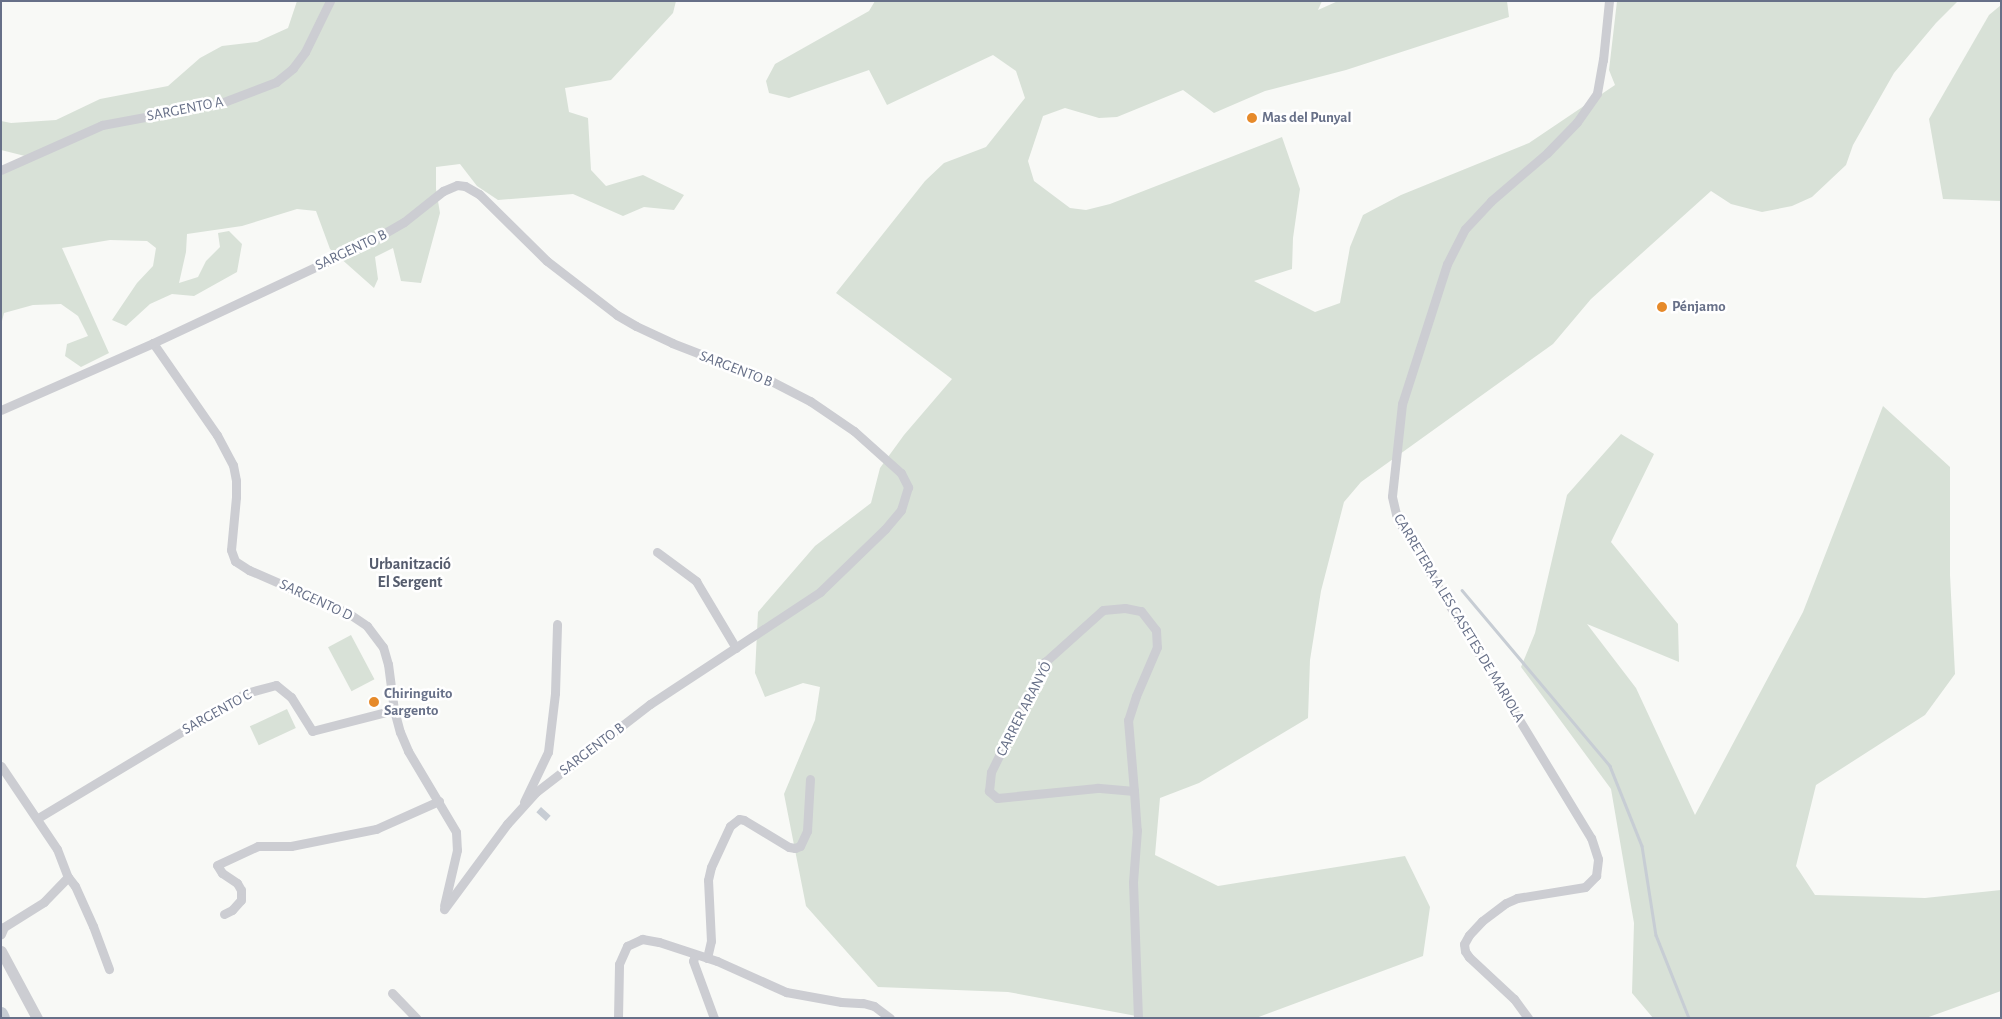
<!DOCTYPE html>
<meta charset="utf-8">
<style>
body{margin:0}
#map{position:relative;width:2002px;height:1019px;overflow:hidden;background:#f8f9f6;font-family:"Alegreya Sans",sans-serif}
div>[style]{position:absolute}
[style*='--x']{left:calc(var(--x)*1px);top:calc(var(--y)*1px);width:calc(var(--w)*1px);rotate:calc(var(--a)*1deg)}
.green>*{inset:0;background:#d8e1d7;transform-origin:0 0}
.water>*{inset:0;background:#c7cdd4;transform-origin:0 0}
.stream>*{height:2.5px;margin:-1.25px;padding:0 1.25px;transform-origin:1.25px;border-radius:1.25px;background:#c7cdd4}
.river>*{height:14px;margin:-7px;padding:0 7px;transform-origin:7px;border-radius:7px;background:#c7cdd4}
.minor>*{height:9px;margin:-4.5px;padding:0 4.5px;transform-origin:4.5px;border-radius:4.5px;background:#cccdd2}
.tertiary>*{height:11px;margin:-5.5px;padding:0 5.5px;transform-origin:5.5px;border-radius:5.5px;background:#cccdd2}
.dots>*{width:14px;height:14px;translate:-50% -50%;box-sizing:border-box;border:2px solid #fff;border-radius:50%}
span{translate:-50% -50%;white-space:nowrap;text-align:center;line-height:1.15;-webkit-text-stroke:5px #fff;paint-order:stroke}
.street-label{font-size:15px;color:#677088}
.poi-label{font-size:15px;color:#677088;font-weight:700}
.left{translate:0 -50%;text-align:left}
.neighbourhood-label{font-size:16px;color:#555c6d;font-weight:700}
.frame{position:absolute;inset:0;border:2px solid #677088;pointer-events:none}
</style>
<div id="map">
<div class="green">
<i style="clip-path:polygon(297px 1px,676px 1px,673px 13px,611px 80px,565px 88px,569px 112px,588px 118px,591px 170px,606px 186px,643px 175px,684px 195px,674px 210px,644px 207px,623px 216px,573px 194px,498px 200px,477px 186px,460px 164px,436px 167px,436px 189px,440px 213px,421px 283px,401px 281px,393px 248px,375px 257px,378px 279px,374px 288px,330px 249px,316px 211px,297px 209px,242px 226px,187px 234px,186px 252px,179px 283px,198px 277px,206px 261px,220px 247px,218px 233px,229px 231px,242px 244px,237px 272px,194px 296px,172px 294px,150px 304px,126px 326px,112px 320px,137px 283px,153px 266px,156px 248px,147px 241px,110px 240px,62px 248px,109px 353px,81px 367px,65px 356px,67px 344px,88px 336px,78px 316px,61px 304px,33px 305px,4px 313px,1px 325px,1px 167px,37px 159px,1px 150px,1px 121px,11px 123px,56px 120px,100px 99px,168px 86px,200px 58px,222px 46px,257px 42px,288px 28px)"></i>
<i style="clip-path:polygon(875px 1px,1322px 1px,1318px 10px,1338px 1px,1507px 1px,1509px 17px,1346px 70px,1265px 91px,1214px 113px,1183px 90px,1117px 117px,1099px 118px,1065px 108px,1043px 116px,1028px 161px,1034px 181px,1070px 208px,1086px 210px,1110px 204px,1282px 137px,1300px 189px,1293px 238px,1292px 269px,1254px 281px,1315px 312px,1340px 303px,1350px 247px,1363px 215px,1401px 195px,1529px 143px,1615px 85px,1609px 70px,1617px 1px,1958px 1px,1936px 23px,1894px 73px,1853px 145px,1846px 165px,1812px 197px,1792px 206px,1762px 212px,1731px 204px,1711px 191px,1591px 299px,1553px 344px,1361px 482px,1344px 502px,1321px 591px,1310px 660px,1308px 718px,1199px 783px,1160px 798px,1155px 855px,1218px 886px,1405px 856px,1430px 907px,1423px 956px,1256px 1018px,1147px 1018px,1008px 992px,878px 987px,806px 906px,784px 794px,815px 720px,820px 687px,803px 683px,765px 697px,755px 673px,758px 612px,815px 546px,871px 503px,880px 468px,904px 435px,952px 379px,836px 293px,925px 181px,944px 163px,986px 147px,1025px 98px,1016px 71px,993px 55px,887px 105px,869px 70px,789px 98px,769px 93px,766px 81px,775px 64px,869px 11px)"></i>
<i style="clip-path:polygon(2001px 5px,2001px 201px,1943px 199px,1929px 119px,1989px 15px)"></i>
<i style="clip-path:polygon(1883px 406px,1950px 467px,1950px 575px,1955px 674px,1925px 715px,1816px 785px,1796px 866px,1815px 895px,1925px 898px,2001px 890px,2001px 991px,1926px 1018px,1653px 1018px,1632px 993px,1634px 923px,1611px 789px,1521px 667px,1535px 633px,1567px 495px,1621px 434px,1654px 454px,1611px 542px,1678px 624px,1679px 662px,1587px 624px,1636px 688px,1695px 815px,1803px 612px)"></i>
<i style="left:351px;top:635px;width:50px;height:26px;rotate:62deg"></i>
<i style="left:287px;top:709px;width:21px;height:41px;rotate:65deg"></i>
</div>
<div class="water">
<i style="left:541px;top:807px;width:13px;height:7px;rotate:42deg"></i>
</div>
<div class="stream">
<i style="--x:1462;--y:590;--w:230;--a:49.9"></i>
<i style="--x:1610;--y:766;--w:86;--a:68.2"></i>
<i style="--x:1642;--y:846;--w:90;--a:81.1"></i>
<i style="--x:1656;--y:935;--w:89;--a:68.3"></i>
</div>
<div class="river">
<i style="--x:1;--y:1014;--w:4;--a:63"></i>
</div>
<div class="minor">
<i style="--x:1;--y:170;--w:111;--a:-24"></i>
<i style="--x:102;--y:125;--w:121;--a:-10.5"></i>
<i style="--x:221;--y:103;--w:59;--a:-20.9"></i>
<i style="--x:276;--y:82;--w:22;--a:-39"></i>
<i style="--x:293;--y:68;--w:20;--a:-53"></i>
<i style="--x:305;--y:52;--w:57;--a:-63.9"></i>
<i style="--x:153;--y:343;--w:112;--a:55.2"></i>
<i style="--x:217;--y:435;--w:34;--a:62"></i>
<i style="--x:233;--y:465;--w:16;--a:79"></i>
<i style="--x:236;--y:481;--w:16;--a:90"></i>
<i style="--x:236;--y:497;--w:53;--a:95.4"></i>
<i style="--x:231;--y:550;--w:12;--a:70"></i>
<i style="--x:235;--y:561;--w:17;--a:33"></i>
<i style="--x:249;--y:570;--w:108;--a:23.5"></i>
<i style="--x:348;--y:613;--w:23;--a:34"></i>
<i style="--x:367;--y:626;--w:26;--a:53"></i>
<i style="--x:383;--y:647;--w:18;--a:74"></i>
<i style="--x:388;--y:664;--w:46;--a:82.6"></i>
<i style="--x:394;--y:710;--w:23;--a:75"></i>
<i style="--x:400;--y:732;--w:21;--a:67"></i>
<i style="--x:408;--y:751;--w:94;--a:59.3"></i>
<i style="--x:456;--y:832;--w:18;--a:87"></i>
<i style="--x:457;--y:850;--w:57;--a:103.1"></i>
<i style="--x:1;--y:410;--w:166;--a:-23.8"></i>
<i style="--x:153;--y:343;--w:241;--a:-25.1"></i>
<i style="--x:371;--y:241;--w:38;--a:-30"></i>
<i style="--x:404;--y:222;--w:50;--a:-38.5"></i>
<i style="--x:443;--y:191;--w:15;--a:-23"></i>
<i style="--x:457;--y:185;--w:8;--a:7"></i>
<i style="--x:465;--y:186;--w:16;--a:30"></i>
<i style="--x:479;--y:194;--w:95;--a:44.6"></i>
<i style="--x:547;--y:261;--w:88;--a:37.6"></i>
<i style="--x:617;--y:315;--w:22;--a:30"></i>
<i style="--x:636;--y:326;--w:40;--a:25"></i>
<i style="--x:672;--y:343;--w:108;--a:21.1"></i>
<i style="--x:773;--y:382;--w:42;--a:27.2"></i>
<i style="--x:810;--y:401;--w:53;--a:34.3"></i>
<i style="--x:854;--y:431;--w:63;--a:41.8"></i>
<i style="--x:901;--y:473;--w:16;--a:63"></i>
<i style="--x:908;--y:487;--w:24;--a:107"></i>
<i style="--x:901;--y:510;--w:25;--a:130"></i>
<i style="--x:885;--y:529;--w:91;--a:135.9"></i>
<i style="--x:820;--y:592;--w:204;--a:146.6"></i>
<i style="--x:650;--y:704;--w:144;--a:142.3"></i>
<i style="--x:536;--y:792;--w:43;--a:132.2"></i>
<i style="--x:507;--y:824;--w:106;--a:126.5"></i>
<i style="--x:657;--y:552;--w:49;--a:36.6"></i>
<i style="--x:696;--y:581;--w:78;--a:59.2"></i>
<i style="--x:1;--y:766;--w:100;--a:56"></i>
<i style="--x:57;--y:849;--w:30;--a:69"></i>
<i style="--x:68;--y:877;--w:35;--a:134"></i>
<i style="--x:44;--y:902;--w:47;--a:148"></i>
<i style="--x:4;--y:927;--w:8;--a:113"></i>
<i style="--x:1134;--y:791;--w:37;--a:-175"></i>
<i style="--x:1097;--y:788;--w:100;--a:174.3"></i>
<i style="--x:997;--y:798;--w:11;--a:-139"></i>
<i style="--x:989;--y:791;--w:19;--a:-84"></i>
<i style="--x:991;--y:772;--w:123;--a:-63.9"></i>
<i style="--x:1045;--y:662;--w:78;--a:-41.9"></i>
<i style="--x:1103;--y:610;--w:22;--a:-5"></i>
<i style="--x:1125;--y:608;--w:16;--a:11"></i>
<i style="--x:1141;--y:611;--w:24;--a:52"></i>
<i style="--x:1156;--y:630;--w:17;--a:87"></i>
<i style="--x:1157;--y:647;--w:53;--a:113.2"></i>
<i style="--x:1136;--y:696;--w:25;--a:108"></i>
<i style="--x:1128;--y:720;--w:71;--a:85.2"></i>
<i style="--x:1134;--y:791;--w:39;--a:86"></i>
<i style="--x:1137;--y:830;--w:52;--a:94.4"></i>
<i style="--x:1133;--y:882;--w:136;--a:87.9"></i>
<i style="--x:524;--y:802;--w:55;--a:-64.4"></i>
<i style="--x:548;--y:752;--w:59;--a:-83.2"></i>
<i style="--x:555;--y:693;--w:69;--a:-88.3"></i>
<i style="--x:38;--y:818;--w:243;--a:-31"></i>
<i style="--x:246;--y:693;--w:31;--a:-15"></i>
<i style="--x:276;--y:685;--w:19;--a:39"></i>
<i style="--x:291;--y:697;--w:40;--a:58"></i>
<i style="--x:312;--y:731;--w:85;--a:-14.4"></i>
<i style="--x:68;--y:877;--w:11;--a:52"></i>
<i style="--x:75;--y:886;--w:44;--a:65.8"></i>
<i style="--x:93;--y:926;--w:46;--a:69.6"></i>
<i style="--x:224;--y:914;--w:9;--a:-27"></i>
<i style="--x:232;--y:910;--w:13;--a:-48"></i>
<i style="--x:241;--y:900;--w:10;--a:-90"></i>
<i style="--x:241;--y:890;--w:8;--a:-120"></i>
<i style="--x:237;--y:883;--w:18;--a:-146"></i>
<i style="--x:222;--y:873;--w:9;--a:-122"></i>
<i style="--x:217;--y:865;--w:45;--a:-24.9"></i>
<i style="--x:258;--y:846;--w:33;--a:0"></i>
<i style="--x:291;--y:846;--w:87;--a:-11.3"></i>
<i style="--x:376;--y:829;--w:69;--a:-24"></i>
<i style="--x:695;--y:955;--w:6;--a:108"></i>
<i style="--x:693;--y:961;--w:61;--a:69.8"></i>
<i style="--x:707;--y:958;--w:17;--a:-77"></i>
<i style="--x:711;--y:941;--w:61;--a:-92.8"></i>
<i style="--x:708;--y:880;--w:13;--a:-77"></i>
<i style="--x:711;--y:867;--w:45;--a:-65.1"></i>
<i style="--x:730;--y:826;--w:11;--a:-38"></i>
<i style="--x:739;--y:819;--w:5;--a:11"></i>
<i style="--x:744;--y:820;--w:52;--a:31"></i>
<i style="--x:789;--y:847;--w:6;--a:9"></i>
<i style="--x:795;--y:848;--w:5;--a:-22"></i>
<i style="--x:800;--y:846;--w:17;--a:-65"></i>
<i style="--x:807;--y:831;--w:52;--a:-86.7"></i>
<i style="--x:392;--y:993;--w:35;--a:46"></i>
<i style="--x:618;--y:1018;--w:54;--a:-88.9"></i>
<i style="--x:619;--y:964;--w:20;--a:-66"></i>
<i style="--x:627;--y:946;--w:17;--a:-25"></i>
<i style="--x:642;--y:939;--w:17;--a:10"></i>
<i style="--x:659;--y:942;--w:61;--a:18.1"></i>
<i style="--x:717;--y:961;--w:76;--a:24.2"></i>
<i style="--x:786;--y:992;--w:56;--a:10.3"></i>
<i style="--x:841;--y:1002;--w:22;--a:3"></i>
<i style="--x:863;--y:1003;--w:11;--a:15"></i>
<i style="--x:874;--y:1006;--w:20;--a:37"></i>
<i style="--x:1528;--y:1018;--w:24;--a:-126"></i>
<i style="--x:1514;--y:999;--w:62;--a:-137"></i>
<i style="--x:1469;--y:957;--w:7;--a:-124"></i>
<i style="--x:1465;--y:951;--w:7;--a:-98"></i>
<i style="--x:1464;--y:944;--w:10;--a:-61"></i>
<i style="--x:1469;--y:935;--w:19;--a:-47"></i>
<i style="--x:1482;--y:921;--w:30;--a:-37"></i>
<i style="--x:1506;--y:903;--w:12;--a:-24"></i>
<i style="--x:1517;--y:898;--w:69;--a:-9.2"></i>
<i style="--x:1585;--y:887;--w:16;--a:-45"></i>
<i style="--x:1596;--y:876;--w:17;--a:-83"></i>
<i style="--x:1598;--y:859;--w:22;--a:-108"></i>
<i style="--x:1591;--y:838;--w:364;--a:-121.3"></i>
<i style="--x:1402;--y:527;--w:14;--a:-115"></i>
<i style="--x:1396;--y:514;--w:18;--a:-103"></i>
<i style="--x:1392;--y:496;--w:93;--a:-83.8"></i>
<i style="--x:1402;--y:404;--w:147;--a:-72.2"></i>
<i style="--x:1447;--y:264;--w:39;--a:-63"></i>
<i style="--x:1465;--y:229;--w:38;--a:-47"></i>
<i style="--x:1491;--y:201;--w:74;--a:-40.6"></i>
<i style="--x:1547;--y:153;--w:43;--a:-45.9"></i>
<i style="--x:1577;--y:122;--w:35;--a:-55"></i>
<i style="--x:1597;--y:93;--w:34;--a:-80"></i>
<i style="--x:1603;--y:60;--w:59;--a:-84.2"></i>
</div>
<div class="tertiary">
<i style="--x:1;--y:951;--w:76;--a:61.8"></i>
</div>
<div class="dots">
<i style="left:1252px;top:118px;background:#e68a2a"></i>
<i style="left:1662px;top:307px;background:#e68a2a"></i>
<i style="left:374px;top:702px;background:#e68a2a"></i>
</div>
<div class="street-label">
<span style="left:185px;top:109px;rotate:-11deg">SARGENTO A</span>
<span style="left:351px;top:250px;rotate:-25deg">SARGENTO B</span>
<span style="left:736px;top:369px;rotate:21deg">SARGENTO B</span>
<span style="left:316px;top:600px;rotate:25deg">SARGENTO D</span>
<span style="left:1459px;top:618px;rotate:59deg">CARRETERA A LES CASETES DE MARIOLA</span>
<span style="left:1024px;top:709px;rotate:-63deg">CARRER ARANYÓ</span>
<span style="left:217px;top:712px;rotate:-29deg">SARGENTO C</span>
<span style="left:592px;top:749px;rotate:-37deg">SARGENTO B</span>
</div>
<div class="poi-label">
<span class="left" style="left:1262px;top:118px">Mas del Punyal</span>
<span class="left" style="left:1672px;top:307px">Pénjamo</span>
<span class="left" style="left:384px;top:702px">Chiringuito<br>Sargento</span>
</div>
<div class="neighbourhood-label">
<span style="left:410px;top:573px">Urbanització<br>El Sergent</span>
</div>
<div class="frame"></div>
</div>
